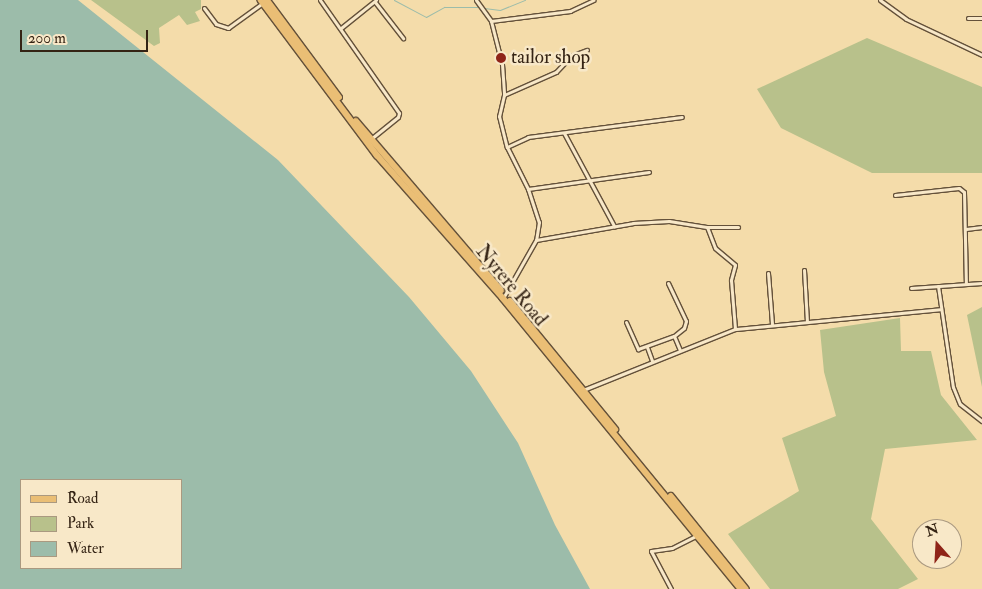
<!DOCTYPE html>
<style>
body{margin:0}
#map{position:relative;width:982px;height:589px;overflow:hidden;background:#f4dcaa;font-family:"IM FELL Double Pica",serif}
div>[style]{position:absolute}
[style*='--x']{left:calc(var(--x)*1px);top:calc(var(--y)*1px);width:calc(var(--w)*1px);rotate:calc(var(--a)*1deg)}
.green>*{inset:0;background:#b8c18b}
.water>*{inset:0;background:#9cbcaa}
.stream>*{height:1px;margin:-0.5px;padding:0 0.5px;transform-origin:0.5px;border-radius:0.5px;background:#9cbcaa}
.roads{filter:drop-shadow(1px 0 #64513a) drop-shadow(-1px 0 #64513a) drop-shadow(0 1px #64513a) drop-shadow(0 -1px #64513a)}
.street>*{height:3px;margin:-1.5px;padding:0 1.5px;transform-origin:1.5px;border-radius:1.5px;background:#f8e8c8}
.primary>*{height:5.5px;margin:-2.75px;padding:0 2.75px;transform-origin:2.75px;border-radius:2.75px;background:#eabe75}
.dots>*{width:14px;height:14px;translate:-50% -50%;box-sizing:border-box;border:2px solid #f8e8c8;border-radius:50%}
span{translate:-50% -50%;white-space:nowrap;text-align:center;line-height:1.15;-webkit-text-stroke:5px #f8e8c8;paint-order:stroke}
.poi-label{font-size:19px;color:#342314}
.left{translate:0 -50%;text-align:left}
.street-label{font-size:19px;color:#342314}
.legend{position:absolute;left:20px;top:479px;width:162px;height:90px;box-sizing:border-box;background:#f8e8c8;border:1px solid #aa9980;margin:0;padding:6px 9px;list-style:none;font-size:15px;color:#342314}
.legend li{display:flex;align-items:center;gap:10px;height:25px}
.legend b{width:25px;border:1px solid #aa9980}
.north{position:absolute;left:912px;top:519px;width:50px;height:50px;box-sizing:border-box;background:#f8e8c8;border:1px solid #aa9980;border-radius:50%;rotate:341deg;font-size:14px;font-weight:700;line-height:20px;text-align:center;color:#342314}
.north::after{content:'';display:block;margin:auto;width:18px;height:22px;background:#8f2418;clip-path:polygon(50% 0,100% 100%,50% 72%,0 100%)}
.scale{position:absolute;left:20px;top:30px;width:128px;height:22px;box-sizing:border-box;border:2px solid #342314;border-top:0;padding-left:6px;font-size:15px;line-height:18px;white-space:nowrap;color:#342314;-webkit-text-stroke:4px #f8e8c8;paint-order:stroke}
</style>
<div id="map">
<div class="green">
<i style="clip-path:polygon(91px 0,201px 0,201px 9px,195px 12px,200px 21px,187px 25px,179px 15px,159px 28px,160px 43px,154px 46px)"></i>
<i style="clip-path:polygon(867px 38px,982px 87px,982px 173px,872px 173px,781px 128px,757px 89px)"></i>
<i style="clip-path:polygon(982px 307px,982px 387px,967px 315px)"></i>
<i style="clip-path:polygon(900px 318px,901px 351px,931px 351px,941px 395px,977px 440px,885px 449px,871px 519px,918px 579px,898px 589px,770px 589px,728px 534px,799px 491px,782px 438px,836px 416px,824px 372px,820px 330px)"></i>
</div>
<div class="water">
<i style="clip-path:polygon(evenodd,0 0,78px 0,278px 160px,409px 297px,471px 371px,518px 443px,555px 525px,590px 589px,0 589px,0 0,21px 480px,181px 480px,181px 568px,21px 568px,21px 480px)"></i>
</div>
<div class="stream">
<i style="--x:394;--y:0;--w:36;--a:28"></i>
<i style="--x:426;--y:17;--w:21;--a:-29"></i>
<i style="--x:444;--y:7;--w:36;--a:0"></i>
<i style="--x:484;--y:8;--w:16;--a:7"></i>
<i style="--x:500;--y:10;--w:27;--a:-22"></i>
</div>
<div class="roads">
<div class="street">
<i style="--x:320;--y:0;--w:138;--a:55"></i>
<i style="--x:399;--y:113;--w:4;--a:104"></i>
<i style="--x:398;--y:117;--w:35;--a:141"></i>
<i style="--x:476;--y:0;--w:26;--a:54"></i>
<i style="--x:491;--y:21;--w:44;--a:75.7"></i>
<i style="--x:502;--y:64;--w:31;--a:86"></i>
<i style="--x:504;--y:95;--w:22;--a:103"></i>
<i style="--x:499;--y:116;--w:32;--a:76"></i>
<i style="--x:507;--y:147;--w:47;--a:63.4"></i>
<i style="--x:528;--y:189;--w:35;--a:72"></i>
<i style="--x:539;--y:222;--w:18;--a:99"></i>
<i style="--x:536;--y:240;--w:67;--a:119.6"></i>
<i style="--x:880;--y:0;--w:32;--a:36"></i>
<i style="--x:906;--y:19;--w:84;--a:25.3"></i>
<i style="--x:375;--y:2;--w:46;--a:52.1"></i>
<i style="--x:204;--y:8;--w:20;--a:53"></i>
<i style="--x:216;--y:24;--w:13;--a:18"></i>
<i style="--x:228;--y:28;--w:44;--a:-35.8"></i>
<i style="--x:968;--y:18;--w:14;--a:0"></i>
<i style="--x:491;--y:21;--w:80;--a:-7.2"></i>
<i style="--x:570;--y:11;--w:26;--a:-25"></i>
<i style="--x:341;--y:28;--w:45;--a:-38.7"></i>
<i style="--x:504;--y:95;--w:57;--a:-23.9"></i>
<i style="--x:556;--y:72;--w:22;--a:-47"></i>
<i style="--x:571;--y:56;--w:17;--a:-21"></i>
<i style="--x:564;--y:133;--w:106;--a:61.7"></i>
<i style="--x:507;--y:147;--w:23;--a:-25"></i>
<i style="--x:528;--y:137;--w:155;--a:-7.4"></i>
<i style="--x:528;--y:189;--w:122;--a:-8"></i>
<i style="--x:895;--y:195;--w:64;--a:-6.2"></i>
<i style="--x:959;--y:188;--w:6;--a:39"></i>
<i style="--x:964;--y:192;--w:92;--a:88.8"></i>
<i style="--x:707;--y:227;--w:22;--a:69"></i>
<i style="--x:715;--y:248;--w:26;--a:40"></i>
<i style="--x:735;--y:265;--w:16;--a:105"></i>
<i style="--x:731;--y:280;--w:49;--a:85.3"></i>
<i style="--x:966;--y:229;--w:16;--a:-7"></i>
<i style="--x:536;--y:240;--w:98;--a:-9.9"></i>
<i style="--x:633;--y:223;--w:36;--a:-3"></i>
<i style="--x:669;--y:221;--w:38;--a:9"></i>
<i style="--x:707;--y:227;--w:31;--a:0"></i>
<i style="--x:804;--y:270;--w:52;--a:86.7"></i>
<i style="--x:768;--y:273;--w:51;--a:85.5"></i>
<i style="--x:668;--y:283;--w:42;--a:64.7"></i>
<i style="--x:686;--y:321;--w:7;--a:106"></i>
<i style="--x:684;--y:328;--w:13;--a:141"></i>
<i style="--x:674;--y:336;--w:15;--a:67"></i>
<i style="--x:938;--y:286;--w:102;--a:81.6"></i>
<i style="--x:953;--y:387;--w:18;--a:68"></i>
<i style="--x:960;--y:404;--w:28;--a:38"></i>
<i style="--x:911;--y:288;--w:71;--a:-4"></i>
<i style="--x:626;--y:322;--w:30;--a:66"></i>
<i style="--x:638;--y:349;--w:38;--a:-20"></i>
<i style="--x:647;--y:347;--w:15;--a:70"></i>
<i style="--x:583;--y:390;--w:164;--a:-21.9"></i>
<i style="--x:735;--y:329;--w:207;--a:-5.5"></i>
<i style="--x:671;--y:589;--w:43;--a:-117.8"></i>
<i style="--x:651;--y:551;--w:21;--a:-8"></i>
<i style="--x:672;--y:548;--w:29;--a:-27"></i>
</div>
<div class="primary">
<i style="--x:261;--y:0;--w:194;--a:53.2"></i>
<i style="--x:377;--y:155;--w:191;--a:48.6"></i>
<i style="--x:503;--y:298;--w:376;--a:50.7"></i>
<i style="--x:267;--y:0;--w:121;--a:53.4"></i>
<i style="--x:356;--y:121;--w:223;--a:49.4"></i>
<i style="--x:510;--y:301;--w:166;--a:50.6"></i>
<i style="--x:671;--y:496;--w:119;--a:51.1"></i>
</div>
</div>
<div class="dots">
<i style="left:501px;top:58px;background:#8f2418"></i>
</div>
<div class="poi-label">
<span class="left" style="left:511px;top:58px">tailor shop</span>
</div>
<div class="street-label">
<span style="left:511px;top:286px;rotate:50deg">Nyrere Road</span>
</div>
<ul class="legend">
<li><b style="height:6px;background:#eabe75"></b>Road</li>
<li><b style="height:14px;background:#b8c18b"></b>Park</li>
<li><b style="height:14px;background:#9cbcaa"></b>Water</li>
</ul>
<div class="north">N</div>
<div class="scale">200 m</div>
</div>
